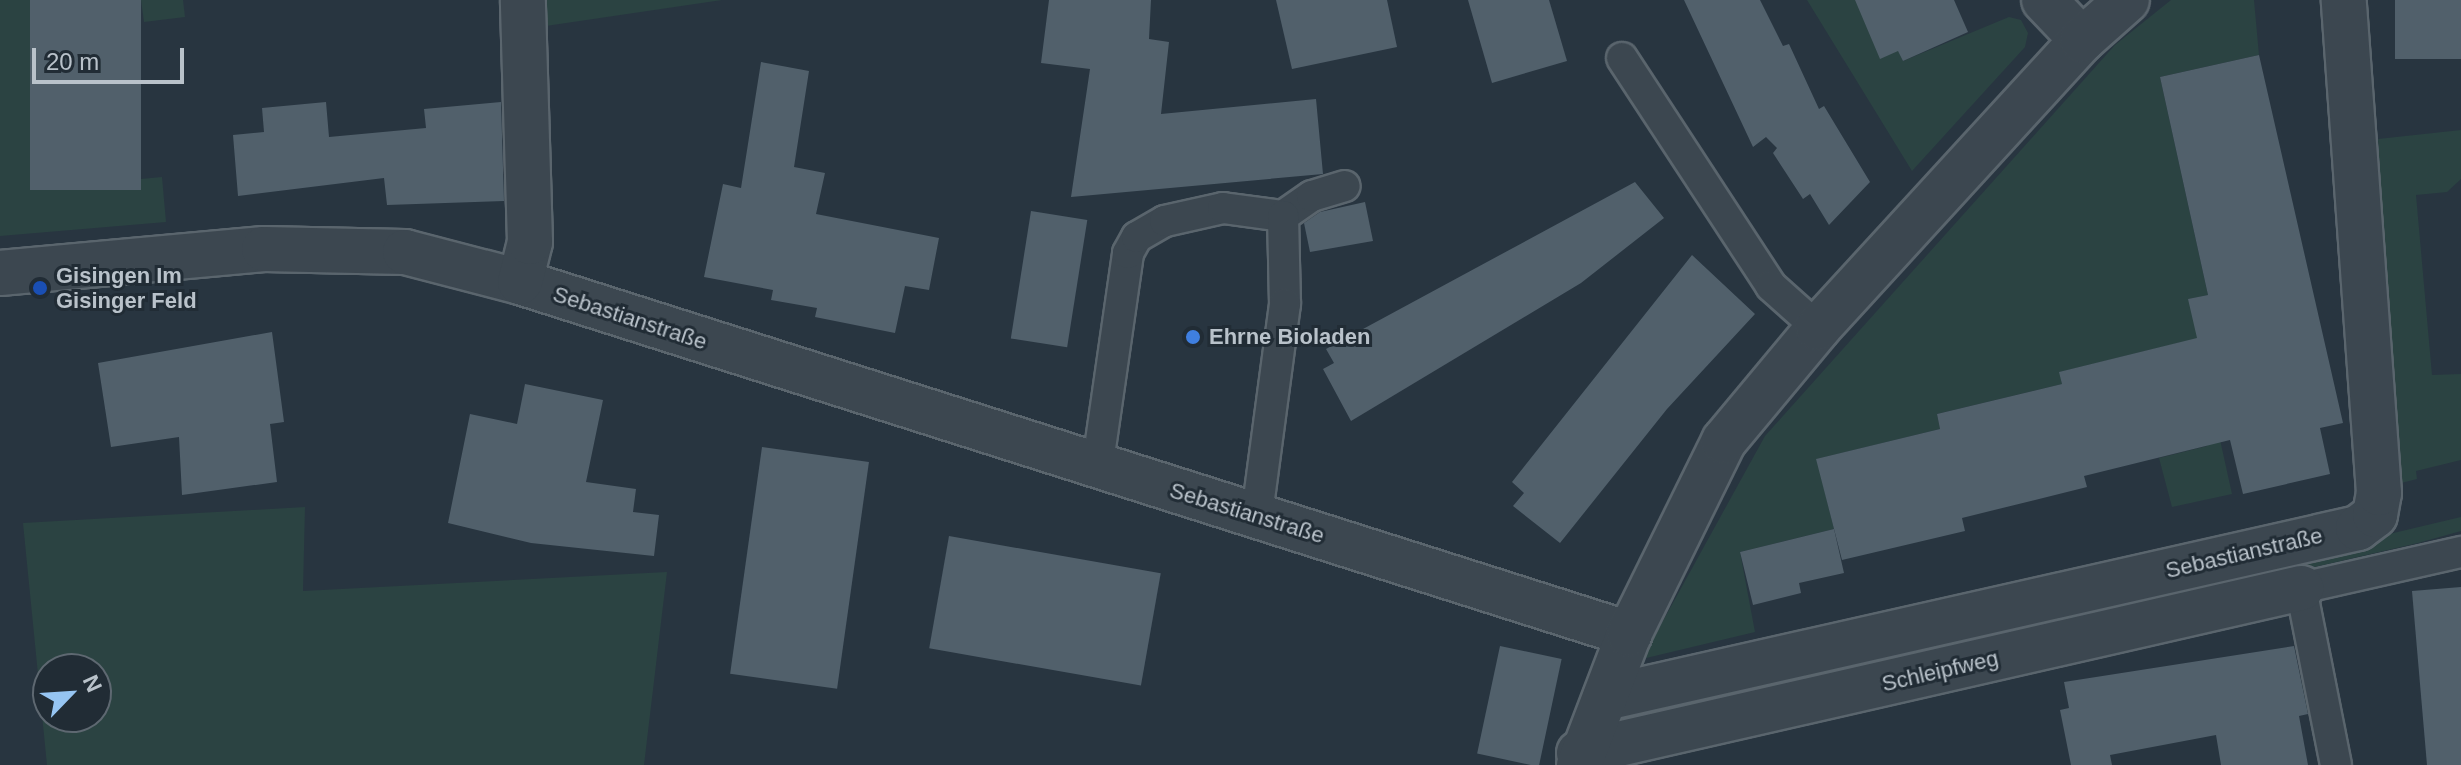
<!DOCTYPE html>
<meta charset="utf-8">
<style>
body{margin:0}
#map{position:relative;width:2461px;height:765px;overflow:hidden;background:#283540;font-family:Helvetica,sans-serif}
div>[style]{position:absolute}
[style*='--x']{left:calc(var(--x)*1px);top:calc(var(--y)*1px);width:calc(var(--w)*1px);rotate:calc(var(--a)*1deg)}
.green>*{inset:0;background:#2b4342}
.building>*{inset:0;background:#51606b;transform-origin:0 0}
.roads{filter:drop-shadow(2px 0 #5a656d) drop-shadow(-2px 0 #5a656d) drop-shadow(0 2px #5a656d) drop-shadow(0 -2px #5a656d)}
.service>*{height:30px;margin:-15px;padding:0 15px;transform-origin:15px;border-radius:15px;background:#3c4750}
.minor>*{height:44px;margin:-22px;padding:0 22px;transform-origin:22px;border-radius:22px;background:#3c4750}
.dots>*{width:22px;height:22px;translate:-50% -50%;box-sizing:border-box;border:4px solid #212c35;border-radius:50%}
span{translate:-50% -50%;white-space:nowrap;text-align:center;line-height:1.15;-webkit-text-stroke:6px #212c35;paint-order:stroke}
.poi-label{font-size:22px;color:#b9c2ca;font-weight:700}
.left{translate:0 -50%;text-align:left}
.street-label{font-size:22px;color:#b9c2ca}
.north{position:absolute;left:32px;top:653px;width:80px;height:80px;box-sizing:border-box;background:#212c35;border:2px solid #5e6871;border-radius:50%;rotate:65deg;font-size:22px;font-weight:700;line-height:32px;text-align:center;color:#b9c2ca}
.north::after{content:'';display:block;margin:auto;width:28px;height:36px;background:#96c5f2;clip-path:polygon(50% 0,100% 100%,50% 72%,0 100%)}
.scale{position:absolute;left:32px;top:48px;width:152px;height:36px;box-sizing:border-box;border:4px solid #b9c2ca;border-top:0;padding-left:10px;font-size:24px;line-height:28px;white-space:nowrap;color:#b9c2ca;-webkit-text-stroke:6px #212c35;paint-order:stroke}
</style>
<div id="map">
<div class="green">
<i style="clip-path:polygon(0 0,30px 0,55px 187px,162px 177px,166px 222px,0 236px)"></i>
<i style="clip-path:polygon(141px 0,183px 0,185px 17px,144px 22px)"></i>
<i style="clip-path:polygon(538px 0,722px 0,539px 27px)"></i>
<i style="clip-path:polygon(1807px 0,1876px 0,1903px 61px,2009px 17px,2021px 20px,2028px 33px,2025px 47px,1912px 171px)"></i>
<i style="clip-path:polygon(2171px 0,2254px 0,2259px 55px,2160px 77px,2208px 295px,2189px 299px,2232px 494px,2172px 507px,2159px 458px,2207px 446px,2182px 342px,2060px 372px,2062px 384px,1937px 414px,1940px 429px,1817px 459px,1834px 529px,1740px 552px,1755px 632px,1642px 659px,1765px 436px,2115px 45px)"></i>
<i style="clip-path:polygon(2461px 130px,2461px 179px,2447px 192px,2416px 195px,2432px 375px,2461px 374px,2461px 460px,2416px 471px,2417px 479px,2397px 484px,2378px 139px)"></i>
<i style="clip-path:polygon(evenodd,305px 507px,303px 591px,667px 572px,644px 765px,47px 765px,23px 523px,305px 507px,48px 669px,96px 669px,96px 717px,48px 717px,48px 669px)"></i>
<i style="clip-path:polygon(2461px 517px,2461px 531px,2418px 543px,1647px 723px,1645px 710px)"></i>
</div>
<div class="building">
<i style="left:30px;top:0;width:111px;height:190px"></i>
<i style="clip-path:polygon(1049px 0,1151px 0,1149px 39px,1169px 42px,1161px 114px,1316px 99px,1323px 174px,1071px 197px,1090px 69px,1041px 63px)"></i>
<i style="clip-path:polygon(1276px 0,1387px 0,1397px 47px,1292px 69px)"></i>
<i style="clip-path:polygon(1468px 0,1549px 0,1567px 61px,1492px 83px)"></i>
<i style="clip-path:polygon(1684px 0,1760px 0,1783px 46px,1789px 44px,1819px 109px,1824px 106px,1870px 182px,1829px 225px,1810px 194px,1803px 199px,1773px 153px,1777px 148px,1766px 137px,1753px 147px)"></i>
<i style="clip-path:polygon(1855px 0,1954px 0,1968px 32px,1903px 61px,1898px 51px,1880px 59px)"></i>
<i style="left:2395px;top:0;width:66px;height:59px"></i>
<i style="clip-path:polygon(2259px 55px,2343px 423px,2320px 428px,2330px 474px,2243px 494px,2230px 440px,2084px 476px,2087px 487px,1962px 518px,1965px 531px,1842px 560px,1816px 459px,1940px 429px,1937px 414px,2062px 384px,2059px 372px,2197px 338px,2188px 299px,2208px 295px,2160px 77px)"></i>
<i style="clip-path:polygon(761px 62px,809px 71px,794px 167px,825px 173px,816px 214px,939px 238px,929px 290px,905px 286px,895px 333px,815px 317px,817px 308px,771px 300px,773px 290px,704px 277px,723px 184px,741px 188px)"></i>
<i style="clip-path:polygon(326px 102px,329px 137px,426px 128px,424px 109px,501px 102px,504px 201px,387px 205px,384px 178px,238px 196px,233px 135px,264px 132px,262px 108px)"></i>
<i style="clip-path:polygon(1635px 182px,1664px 218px,1581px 283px,1351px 421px,1323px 369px,1334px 363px,1326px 349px)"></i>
<i style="clip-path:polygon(1365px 202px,1373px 241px,1310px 252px,1304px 223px,1320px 212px)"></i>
<i style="left:1031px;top:211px;width:57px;height:129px;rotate:9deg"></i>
<i style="clip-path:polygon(1692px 255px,1755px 314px,1667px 409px,1560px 543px,1513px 506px,1524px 493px,1512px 482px)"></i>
<i style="clip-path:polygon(272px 332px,284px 422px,270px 424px,277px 482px,182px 495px,179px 437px,111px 447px,98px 363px)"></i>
<i style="clip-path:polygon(525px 384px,603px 400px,586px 482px,636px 489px,633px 512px,659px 515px,654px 556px,531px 543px,448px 523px,470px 414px,517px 424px)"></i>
<i style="left:762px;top:447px;width:108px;height:229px;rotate:8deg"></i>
<i style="clip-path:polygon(1834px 529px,1844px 573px,1799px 583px,1801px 593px,1753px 605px,1740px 552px)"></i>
<i style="left:949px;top:536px;width:215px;height:114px;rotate:10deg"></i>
<i style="clip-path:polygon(2461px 587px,2461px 765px,2427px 765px,2412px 591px)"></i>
<i style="left:1500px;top:646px;width:63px;height:110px;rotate:12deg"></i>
<i style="clip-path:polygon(2294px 646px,2308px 714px,2299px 716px,2308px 765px,2221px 765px,2216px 735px,2110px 755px,2112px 765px,2071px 765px,2060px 710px,2069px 708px,2064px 682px)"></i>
</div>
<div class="roads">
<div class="service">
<i style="--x:1622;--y:58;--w:272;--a:56.8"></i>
<i style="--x:1771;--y:286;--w:63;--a:41.8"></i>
<i style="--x:1283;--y:216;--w:35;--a:-35"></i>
<i style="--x:1312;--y:196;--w:34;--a:-17"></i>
<i style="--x:1097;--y:469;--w:218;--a:-81.8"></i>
<i style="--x:1128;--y:253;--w:18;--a:-61"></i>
<i style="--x:1137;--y:237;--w:32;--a:-30"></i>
<i style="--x:1165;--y:221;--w:59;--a:-12.6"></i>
<i style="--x:1223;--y:208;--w:61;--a:7.6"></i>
<i style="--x:1283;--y:216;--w:88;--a:88.7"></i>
<i style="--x:1285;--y:304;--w:212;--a:97.6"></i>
<i style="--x:2336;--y:765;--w:180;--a:-101.2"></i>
<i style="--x:2301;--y:588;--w:164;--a:-12.7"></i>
</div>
<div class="minor">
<i style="--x:2044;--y:0;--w:55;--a:46.5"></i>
<i style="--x:0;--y:273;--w:265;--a:-5.2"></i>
<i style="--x:264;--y:249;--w:141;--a:1.2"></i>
<i style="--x:405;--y:252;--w:119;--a:14.6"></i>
<i style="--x:520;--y:282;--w:1164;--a:17.61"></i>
<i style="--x:520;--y:282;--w:41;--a:-76"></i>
<i style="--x:530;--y:242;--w:242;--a:-91.7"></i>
<i style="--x:1605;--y:698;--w:772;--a:-12.72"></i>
<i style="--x:2358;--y:528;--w:21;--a:-37"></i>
<i style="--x:2375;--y:515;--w:22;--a:-80"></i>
<i style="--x:2379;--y:493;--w:494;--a:-94.1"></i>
<i style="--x:1579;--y:753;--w:741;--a:-12.87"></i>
<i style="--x:1579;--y:765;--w:140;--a:-69.1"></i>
<i style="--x:1629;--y:634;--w:215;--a:-63.8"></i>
<i style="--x:1724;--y:441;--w:147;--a:-50.2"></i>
<i style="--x:1818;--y:328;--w:391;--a:-47.5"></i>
<i style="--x:2082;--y:40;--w:60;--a:-41.6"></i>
</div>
</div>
<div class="dots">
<i style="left:40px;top:288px;background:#1a4fb4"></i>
<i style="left:1193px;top:337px;background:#3f7fe0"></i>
</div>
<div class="poi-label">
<span class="left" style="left:56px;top:288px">Gisingen Im<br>Gisinger Feld</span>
<span class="left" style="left:1209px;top:337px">Ehrne Bioladen</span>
</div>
<div class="street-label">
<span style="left:630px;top:318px;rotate:18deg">Sebastianstraße</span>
<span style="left:1247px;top:513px;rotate:17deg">Sebastianstraße</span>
<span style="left:2244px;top:553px;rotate:-13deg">Sebastianstraße</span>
<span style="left:1940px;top:671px;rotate:-13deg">Schleipfweg</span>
</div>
<div class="north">N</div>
<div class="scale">20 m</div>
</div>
